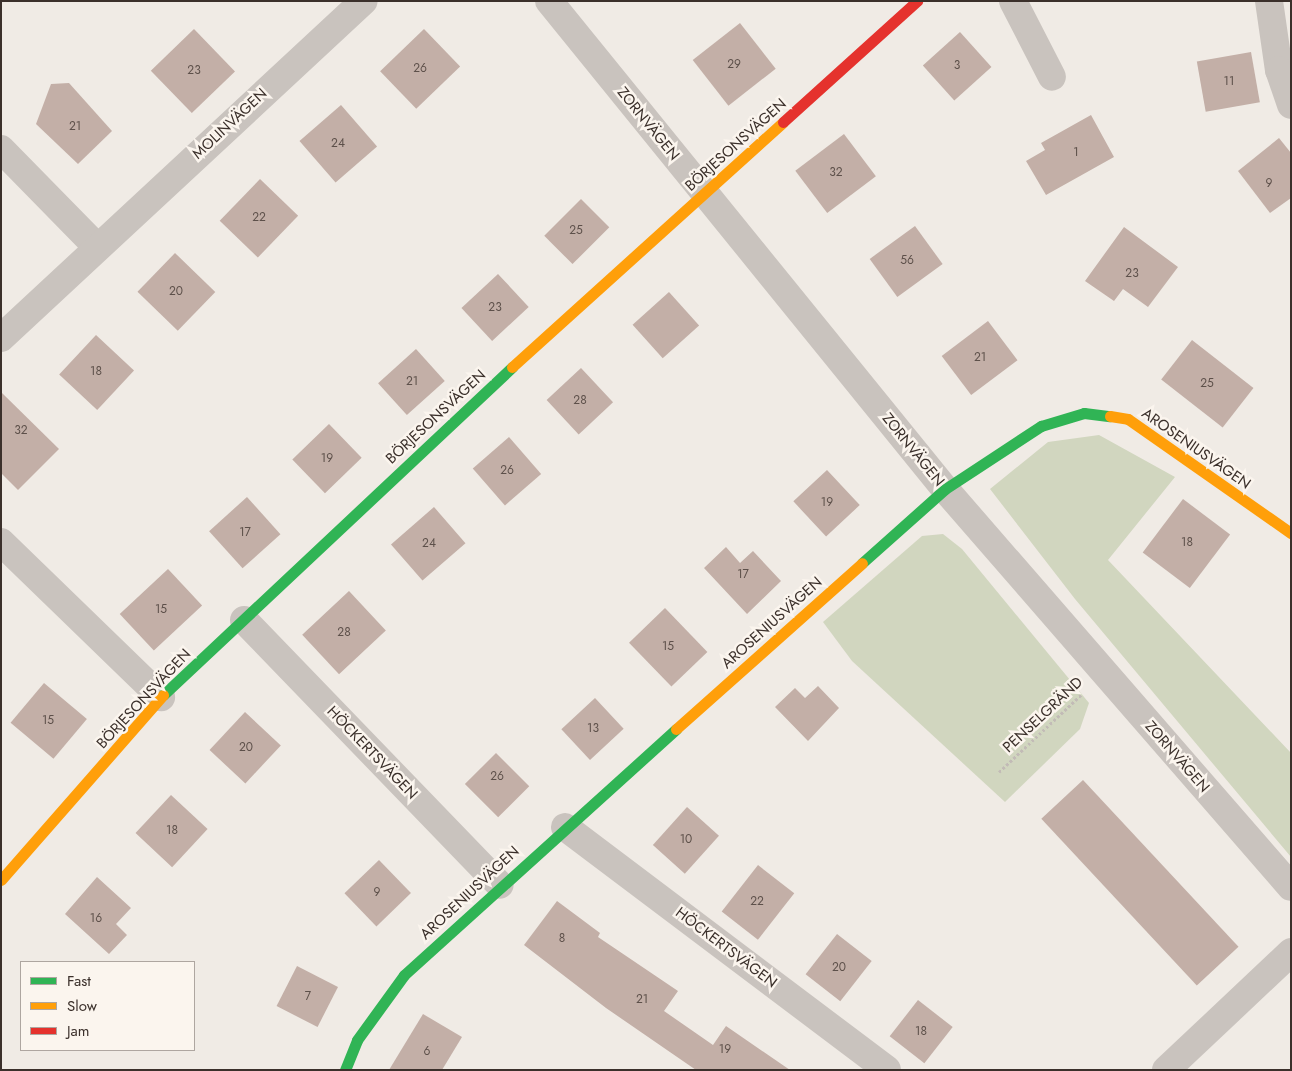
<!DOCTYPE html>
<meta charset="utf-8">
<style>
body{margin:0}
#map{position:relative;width:1292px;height:1071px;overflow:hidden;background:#f0ebe5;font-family:Jost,sans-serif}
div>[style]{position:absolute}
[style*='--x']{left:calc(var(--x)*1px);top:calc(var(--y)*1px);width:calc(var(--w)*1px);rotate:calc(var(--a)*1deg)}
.green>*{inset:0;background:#d1d6bf}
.building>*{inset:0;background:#c3afa7;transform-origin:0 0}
.path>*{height:3px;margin-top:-1.5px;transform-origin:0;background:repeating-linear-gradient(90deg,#c2bbb6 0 2.5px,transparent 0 5px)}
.street>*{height:28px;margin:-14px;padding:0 14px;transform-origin:14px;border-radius:14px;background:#c9c3be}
.fast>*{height:11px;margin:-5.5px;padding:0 5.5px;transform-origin:5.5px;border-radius:5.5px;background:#30b455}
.slow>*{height:11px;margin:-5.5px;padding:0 5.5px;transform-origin:5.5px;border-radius:5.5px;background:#ff9f0a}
.jam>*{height:11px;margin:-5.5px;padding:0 5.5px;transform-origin:5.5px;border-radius:5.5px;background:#e5322d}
span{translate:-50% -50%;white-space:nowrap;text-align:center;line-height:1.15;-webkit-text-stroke:5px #fbf5ee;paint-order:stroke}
.number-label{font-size:12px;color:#5d504a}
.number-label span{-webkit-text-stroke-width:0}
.street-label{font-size:15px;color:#3b302b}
.frame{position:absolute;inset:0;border:2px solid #3b302b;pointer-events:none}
.legend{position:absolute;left:20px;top:961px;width:175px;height:90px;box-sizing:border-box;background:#fbf5ee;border:1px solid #aea6a0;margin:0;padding:6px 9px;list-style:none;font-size:15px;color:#3b302b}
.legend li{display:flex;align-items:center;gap:10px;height:25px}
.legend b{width:25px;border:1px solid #aea6a0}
</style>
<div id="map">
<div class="green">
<i style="clip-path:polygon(1099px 435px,1175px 477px,1108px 560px,1291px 753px,1291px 857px,1075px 599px,990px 489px,1048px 442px)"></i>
<i style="clip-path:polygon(943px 534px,962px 549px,1089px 703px,1080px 729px,1005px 802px,852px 661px,823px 622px,922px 536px)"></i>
</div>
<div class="building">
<i style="left:740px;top:23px;width:58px;height:60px;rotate:52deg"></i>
<i style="left:194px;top:29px;width:59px;height:60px;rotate:46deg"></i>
<i style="left:424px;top:29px;width:52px;height:61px;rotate:46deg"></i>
<i style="left:960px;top:32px;width:47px;height:50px;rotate:48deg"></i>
<i style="left:1251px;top:52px;width:51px;height:55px;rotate:80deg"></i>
<i style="clip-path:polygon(69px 83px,112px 131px,78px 164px,36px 124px,51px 84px)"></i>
<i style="left:341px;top:105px;width:55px;height:55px;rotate:49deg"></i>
<i style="clip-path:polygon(1091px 115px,1114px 157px,1046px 195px,1026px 161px,1045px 150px,1041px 143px)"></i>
<i style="left:844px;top:134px;width:53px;height:61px;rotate:53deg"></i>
<i style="clip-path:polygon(1279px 138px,1291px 153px,1291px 198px,1270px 213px,1238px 171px)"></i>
<i style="left:260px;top:179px;width:53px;height:58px;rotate:44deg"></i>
<i style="left:581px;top:199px;width:40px;height:52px;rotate:45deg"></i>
<i style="left:915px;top:226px;width:47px;height:56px;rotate:54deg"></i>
<i style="clip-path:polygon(1124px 227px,1178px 267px,1148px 307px,1123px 289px,1114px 301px,1085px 281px)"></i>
<i style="left:175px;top:253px;width:56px;height:54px;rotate:44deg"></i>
<i style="left:498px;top:274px;width:45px;height:50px;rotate:47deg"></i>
<i style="left:669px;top:292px;width:45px;height:49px;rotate:48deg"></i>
<i style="left:988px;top:321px;width:49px;height:58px;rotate:53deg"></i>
<i style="left:96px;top:335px;width:52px;height:54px;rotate:43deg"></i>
<i style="left:1192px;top:340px;width:78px;height:50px;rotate:38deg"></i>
<i style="left:416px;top:349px;width:43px;height:51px;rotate:48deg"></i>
<i style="left:581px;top:368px;width:47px;height:47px;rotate:47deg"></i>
<i style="clip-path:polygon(1px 392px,59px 449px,18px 490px,1px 473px)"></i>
<i style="left:329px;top:424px;width:47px;height:51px;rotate:46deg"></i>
<i style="left:509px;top:437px;width:49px;height:48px;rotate:49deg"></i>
<i style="left:827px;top:470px;width:48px;height:46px;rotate:47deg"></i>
<i style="left:247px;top:497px;width:50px;height:51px;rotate:48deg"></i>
<i style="left:1183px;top:499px;width:59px;height:67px;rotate:37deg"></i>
<i style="left:434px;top:507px;width:48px;height:57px;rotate:49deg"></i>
<i style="clip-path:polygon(726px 547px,740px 563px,753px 551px,781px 581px,747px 614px,704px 568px)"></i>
<i style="left:168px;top:569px;width:50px;height:66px;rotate:47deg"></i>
<i style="left:349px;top:591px;width:54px;height:64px;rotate:47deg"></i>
<i style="left:665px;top:608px;width:61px;height:50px;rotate:46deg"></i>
<i style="left:44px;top:683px;width:56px;height:52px;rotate:40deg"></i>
<i style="clip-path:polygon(818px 686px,839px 708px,808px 741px,775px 707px,795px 688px,805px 698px)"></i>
<i style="left:595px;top:698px;width:42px;height:46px;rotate:47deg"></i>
<i style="left:245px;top:712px;width:49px;height:52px;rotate:43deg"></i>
<i style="left:496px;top:753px;width:47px;height:44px;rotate:45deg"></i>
<i style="left:1083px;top:780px;width:228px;height:57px;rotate:47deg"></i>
<i style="left:171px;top:795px;width:50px;height:52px;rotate:43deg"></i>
<i style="left:687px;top:807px;width:43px;height:51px;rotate:42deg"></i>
<i style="left:379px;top:860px;width:46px;height:48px;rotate:46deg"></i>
<i style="left:758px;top:865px;width:46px;height:59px;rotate:38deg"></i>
<i style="clip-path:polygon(97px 877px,131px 908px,116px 924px,127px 935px,109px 954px,65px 914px)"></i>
<i style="clip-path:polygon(557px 901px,600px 933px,598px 937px,678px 991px,664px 1011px,713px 1045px,726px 1026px,790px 1070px,696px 1070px,606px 1008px,524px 945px)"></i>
<i style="left:837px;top:934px;width:44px;height:51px;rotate:38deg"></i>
<i style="left:297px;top:966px;width:46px;height:45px;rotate:27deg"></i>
<i style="left:918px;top:1000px;width:44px;height:46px;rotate:38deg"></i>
<i style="clip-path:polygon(423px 1014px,462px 1037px,442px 1070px,389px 1070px)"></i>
</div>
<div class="path">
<i style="--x:999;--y:772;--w:114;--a:-43.2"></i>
</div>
<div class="street">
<i style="--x:549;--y:1;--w:628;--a:50.94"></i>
<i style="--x:945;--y:489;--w:527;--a:49"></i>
<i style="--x:1013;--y:1;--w:85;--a:62.8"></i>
<i style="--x:1269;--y:1;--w:70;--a:81.8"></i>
<i style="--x:1279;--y:70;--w:37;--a:71"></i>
<i style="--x:1;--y:149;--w:137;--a:45.6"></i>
<i style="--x:1;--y:338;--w:495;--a:-42.9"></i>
<i style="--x:1;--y:542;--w:223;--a:44.1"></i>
<i style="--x:244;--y:620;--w:368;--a:46"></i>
<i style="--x:565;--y:827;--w:403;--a:37"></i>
<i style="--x:1166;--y:1070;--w:172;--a:-43.3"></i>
</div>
<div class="fast">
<i style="--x:862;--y:563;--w:111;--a:-41.7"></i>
<i style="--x:945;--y:489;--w:115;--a:-33.3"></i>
<i style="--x:1041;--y:426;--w:45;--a:-16.8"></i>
<i style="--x:1084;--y:413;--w:26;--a:7"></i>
<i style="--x:163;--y:695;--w:479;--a:-43.2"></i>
<i style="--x:345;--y:1070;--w:32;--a:-68"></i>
<i style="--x:357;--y:1040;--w:80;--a:-54.1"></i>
<i style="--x:404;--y:975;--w:367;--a:-42.1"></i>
</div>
<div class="slow">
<i style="--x:512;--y:367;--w:365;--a:-42.1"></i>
<i style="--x:1110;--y:416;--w:18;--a:9"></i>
<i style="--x:1128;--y:419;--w:199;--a:35"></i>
<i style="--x:676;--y:729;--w:249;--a:-41.7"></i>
<i style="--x:1;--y:880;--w:246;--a:-48.8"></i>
</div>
<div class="jam">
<i style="--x:783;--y:122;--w:181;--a:-42.1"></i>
</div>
<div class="number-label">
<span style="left:734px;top:65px">29</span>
<span style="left:957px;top:66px">3</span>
<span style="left:420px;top:69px">26</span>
<span style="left:194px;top:71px">23</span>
<span style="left:1229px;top:82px">11</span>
<span style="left:75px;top:127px">21</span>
<span style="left:338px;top:144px">24</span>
<span style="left:1076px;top:153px">1</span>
<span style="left:836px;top:173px">32</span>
<span style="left:1269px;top:184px">9</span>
<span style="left:259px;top:218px">22</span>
<span style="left:576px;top:231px">25</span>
<span style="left:907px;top:261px">56</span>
<span style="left:1132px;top:274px">23</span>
<span style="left:176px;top:292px">20</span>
<span style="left:495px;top:308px">23</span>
<span style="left:980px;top:358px">21</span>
<span style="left:96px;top:372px">18</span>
<span style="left:412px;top:382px">21</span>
<span style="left:1207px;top:384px">25</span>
<span style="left:580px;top:401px">28</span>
<span style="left:21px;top:431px">32</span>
<span style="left:327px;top:459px">19</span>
<span style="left:507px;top:471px">26</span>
<span style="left:827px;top:503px">19</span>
<span style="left:245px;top:533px">17</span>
<span style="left:1187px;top:543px">18</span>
<span style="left:429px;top:544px">24</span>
<span style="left:743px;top:575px">17</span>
<span style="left:161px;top:610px">15</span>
<span style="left:344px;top:633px">28</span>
<span style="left:668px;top:647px">15</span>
<span style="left:48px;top:721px">15</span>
<span style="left:593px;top:729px">13</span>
<span style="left:246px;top:748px">20</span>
<span style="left:497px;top:777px">26</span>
<span style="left:172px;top:831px">18</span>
<span style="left:686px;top:840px">10</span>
<span style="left:377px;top:893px">9</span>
<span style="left:757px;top:902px">22</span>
<span style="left:96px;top:919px">16</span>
<span style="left:562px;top:939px">8</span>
<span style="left:839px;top:968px">20</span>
<span style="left:308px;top:997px">7</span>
<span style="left:642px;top:1000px">21</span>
<span style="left:921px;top:1032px">18</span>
<span style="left:725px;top:1050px">19</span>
<span style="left:427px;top:1052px">6</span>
</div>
<div class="street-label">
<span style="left:230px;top:124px;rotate:-43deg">MOLINVÄGEN</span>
<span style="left:648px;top:124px;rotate:51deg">ZORNVÄGEN</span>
<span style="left:736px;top:145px;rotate:-42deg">BÖRJESONSVÄGEN</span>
<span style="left:436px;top:417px;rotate:-43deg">BÖRJESONSVÄGEN</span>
<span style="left:1196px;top:449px;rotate:35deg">AROSENIUSVÄGEN</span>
<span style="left:913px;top:450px;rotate:51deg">ZORNVÄGEN</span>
<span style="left:772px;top:623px;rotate:-42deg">AROSENIUSVÄGEN</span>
<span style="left:144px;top:699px;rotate:-47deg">BÖRJESONSVÄGEN</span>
<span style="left:1043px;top:715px;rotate:-43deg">PENSELGRÄND</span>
<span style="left:372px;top:753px;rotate:46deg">HÖCKERTSVÄGEN</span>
<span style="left:1177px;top:757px;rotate:49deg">ZORNVÄGEN</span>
<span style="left:470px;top:893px;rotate:-43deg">AROSENIUSVÄGEN</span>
<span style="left:726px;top:948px;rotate:37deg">HÖCKERTSVÄGEN</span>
</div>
<div class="frame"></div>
<ul class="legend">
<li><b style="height:6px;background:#30b455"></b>Fast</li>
<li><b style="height:6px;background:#ff9f0a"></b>Slow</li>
<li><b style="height:6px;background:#e5322d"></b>Jam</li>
</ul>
</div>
